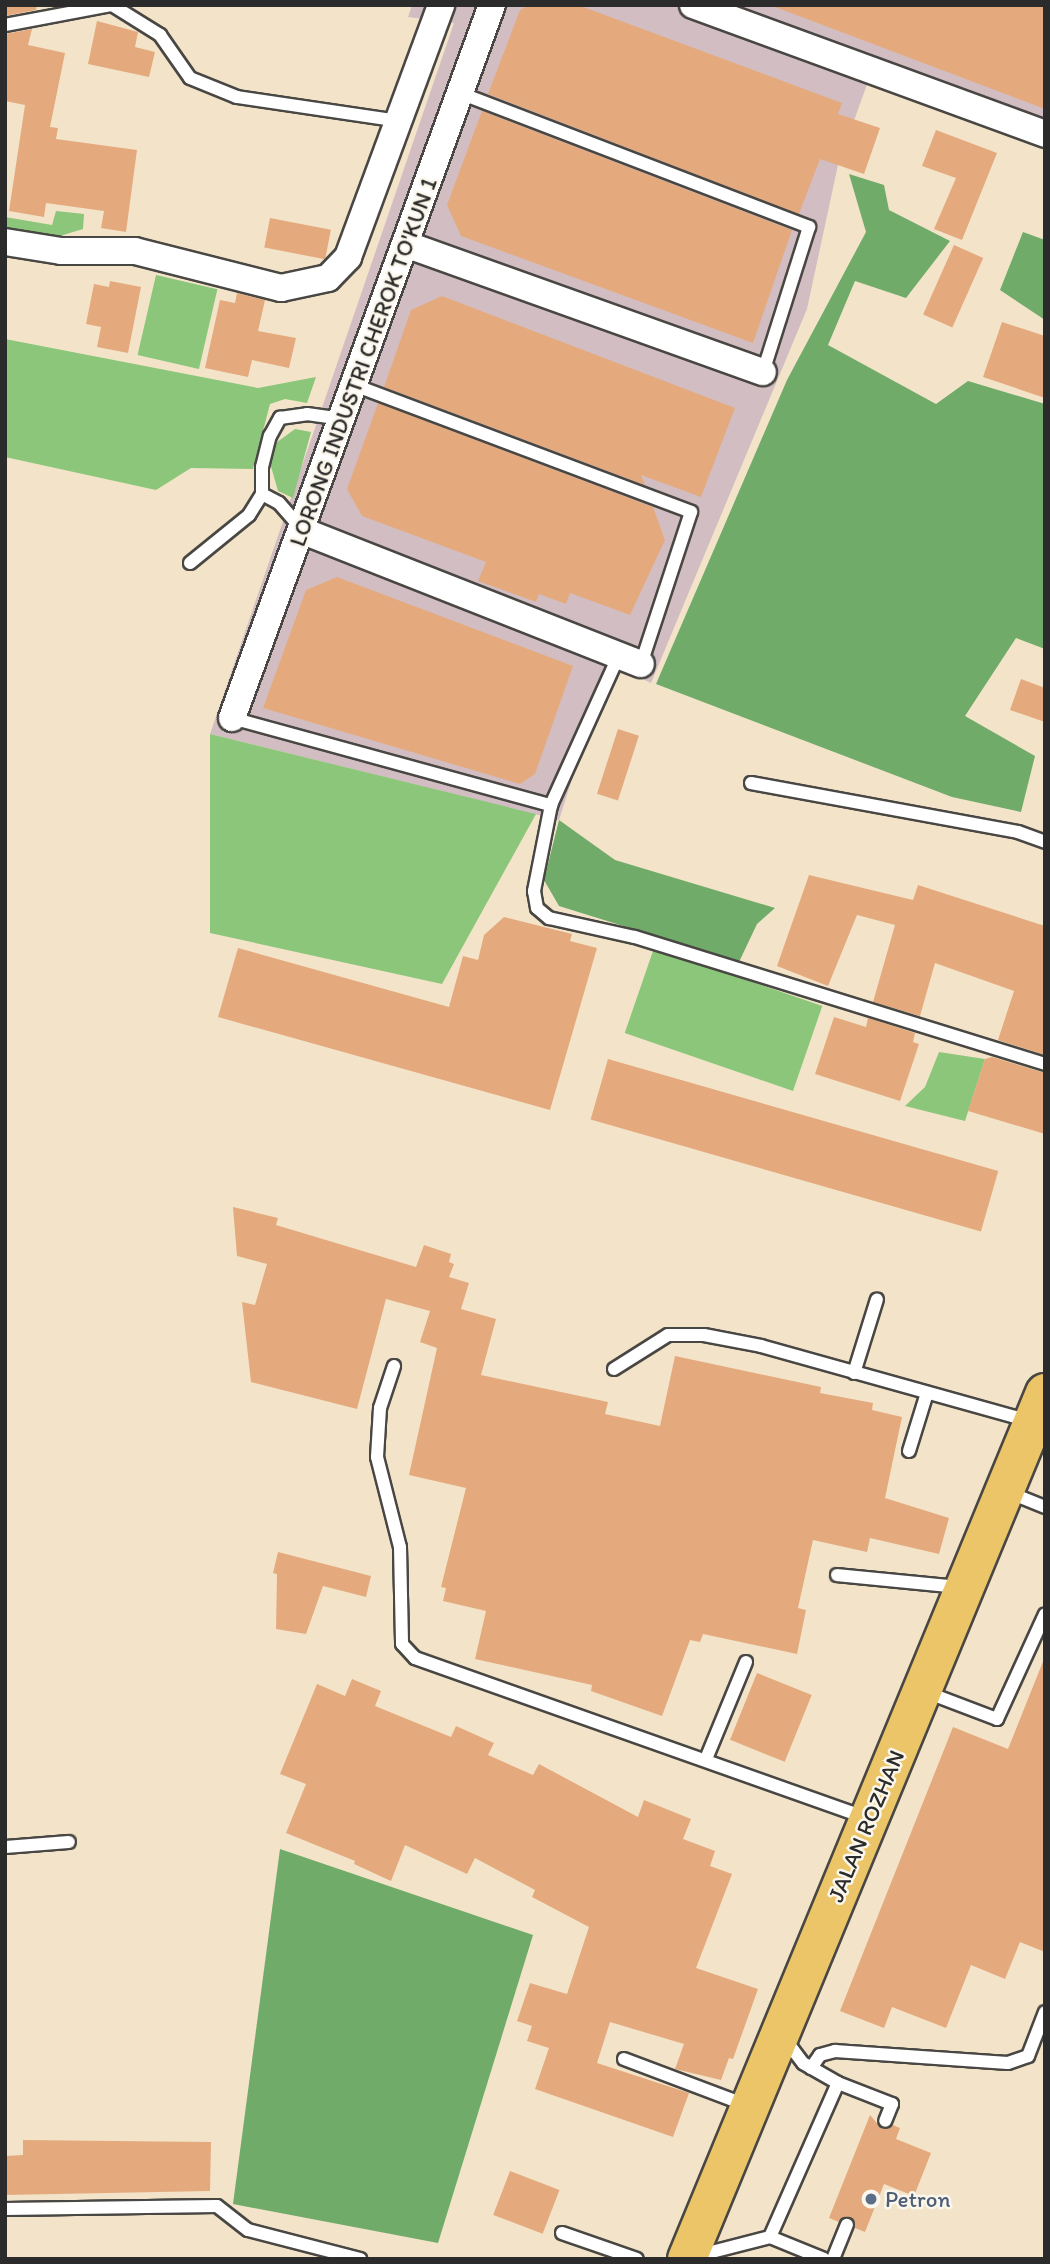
<!DOCTYPE html>
<style>
body{margin:0}
#map{position:relative;width:1050px;height:2264px;overflow:hidden;background:#f3e4c9;font-family:Itim,sans-serif}
div>[style]{position:absolute}
[style*='--x']{left:calc(var(--x)*1px);top:calc(var(--y)*1px);width:calc(var(--w)*1px);rotate:calc(var(--a)*1deg)}
.industrial>*{inset:0;background:#d2bec2}
.green>*{inset:0;background:#8bc67a;transform-origin:0 0}
.forest>*{inset:0;background:#70ab6a}
.building>*{inset:0;background:#e4aa7e;transform-origin:0 0}
.roads{filter:drop-shadow(2px 0 #494743) drop-shadow(-2px 0 #494743) drop-shadow(0 2px #494743) drop-shadow(0 -2px #494743)}
.service>*{height:12px;margin:-6px;padding:0 6px;transform-origin:6px;border-radius:6px;background:#fff}
.minor>*{height:26px;margin:-13px;padding:0 13px;transform-origin:13px;border-radius:13px;background:#fff}
.primary>*{height:38px;margin:-19px;padding:0 19px;transform-origin:19px;border-radius:19px;background:#ecc569}
.dots>*{width:19px;height:19px;translate:-50% -50%;box-sizing:border-box;border:4px solid #fbf7ec;border-radius:50%}
span{translate:-50% -50%;white-space:nowrap;text-align:center;line-height:1.15;-webkit-text-stroke:5px #fbf7ec;paint-order:stroke}
.street-label{font-size:23px;color:#2b2b2b}
.service-label{font-size:23px;color:#4e5e75}
.left{translate:0 -50%;text-align:left}
.frame{position:absolute;inset:0;border:7px solid #2b2b2b;pointer-events:none}
</style>
<div id="map">
<div class="industrial">
<i style="clip-path:polygon(412px 5px,1045px 5px,1045px 145px,869px 79px,838px 165px,807px 309px,651px 683px,609px 663px,559px 820px,210px 734px,454px 23px,408px 17px)"></i>
</div>
<div class="green">
<i style="clip-path:polygon(56px 211px,84px 214px,83px 229px,50px 239px,5px 232px,5px 217px,52px 225px)"></i>
<i style="left:156px;top:275px;width:63px;height:82px;rotate:13deg"></i>
<i style="clip-path:polygon(5px 339px,258px 388px,316px 377px,307px 403px,285px 399px,270px 404px,253px 469px,191px 468px,156px 490px,5px 457px)"></i>
<i style="clip-path:polygon(295px 429px,311px 432px,293px 498px,278px 491px,270px 463px,273px 445px)"></i>
<i style="clip-path:polygon(210px 734px,536px 814px,442px 984px,210px 933px)"></i>
<i style="left:654px;top:948px;width:178px;height:90px;rotate:19deg"></i>
<i style="clip-path:polygon(939px 1052px,985px 1059px,965px 1121px,905px 1106px,925px 1087px)"></i>
</div>
<div class="forest">
<i style="clip-path:polygon(849px 174px,884px 185px,889px 210px,950px 241px,906px 298px,855px 281px,828px 345px,936px 404px,968px 381px,1045px 404px,1045px 649px,1016px 638px,965px 716px,1035px 756px,1021px 812px,952px 797px,656px 684px,787px 380px,866px 232px)"></i>
<i style="clip-path:polygon(1023px 232px,1045px 240px,1045px 320px,1000px 290px)"></i>
<i style="clip-path:polygon(559px 820px,615px 860px,775px 908px,757px 924px,739px 962px,559px 906px,544px 880px)"></i>
<i style="clip-path:polygon(280px 1849px,533px 1935px,438px 2243px,233px 2204px)"></i>
</div>
<div class="building">
<i style="clip-path:polygon(5px 5px,37px 5px,36px 10px,5px 16px)"></i>
<i style="clip-path:polygon(530px 5px,578px 5px,842px 103px,838px 114px,880px 128px,864px 174px,820px 159px,799px 214px,488px 94px,520px 10px)"></i>
<i style="clip-path:polygon(776px 5px,1045px 5px,1045px 109px,775px 7px)"></i>
<i style="clip-path:polygon(97px 21px,138px 32px,135px 47px,155px 52px,149px 77px,88px 64px)"></i>
<i style="clip-path:polygon(32px 29px,28px 45px,65px 53px,50px 127px,58px 128px,56px 139px,137px 150px,126px 232px,101px 228px,104px 211px,46px 203px,44px 217px,9px 211px,25px 105px,5px 101px,5px 34px)"></i>
<i style="clip-path:polygon(482px 111px,792px 230px,753px 343px,461px 236px,447px 205px)"></i>
<i style="clip-path:polygon(936px 130px,997px 153px,962px 240px,934px 229px,956px 178px,922px 166px)"></i>
<i style="left:270px;top:218px;width:62px;height:30px;rotate:11deg"></i>
<i style="left:954px;top:245px;width:32px;height:76px;rotate:24deg"></i>
<i style="clip-path:polygon(110px 281px,141px 287px,128px 353px,97px 347px,101px 327px,86px 324px,94px 284px,109px 287px)"></i>
<i style="clip-path:polygon(237px 293px,265px 300px,258px 331px,296px 338px,289px 368px,252px 360px,248px 377px,205px 368px,220px 300px,235px 303px)"></i>
<i style="clip-path:polygon(442px 296px,735px 408px,701px 497px,641px 475px,645px 485px,384px 387px,411px 310px)"></i>
<i style="clip-path:polygon(1002px 322px,1045px 336px,1045px 398px,983px 377px)"></i>
<i style="clip-path:polygon(378px 403px,653px 507px,665px 540px,630px 615px,570px 593px,566px 604px,539px 594px,536px 602px,478px 581px,486px 562px,362px 516px,347px 489px)"></i>
<i style="clip-path:polygon(337px 577px,573px 666px,535px 774px,520px 784px,263px 708px,306px 590px)"></i>
<i style="clip-path:polygon(1021px 679px,1045px 688px,1045px 722px,1010px 710px)"></i>
<i style="left:618px;top:729px;width:22px;height:68px;rotate:18deg"></i>
<i style="clip-path:polygon(809px 875px,913px 900px,918px 885px,1045px 926px,1045px 1055px,998px 1040px,1014px 991px,935px 963px,920px 1016px,873px 1002px,895px 925px,857px 915px,828px 986px,777px 966px)"></i>
<i style="clip-path:polygon(504px 917px,572px 934px,570px 941px,597px 948px,550px 1110px,218px 1017px,238px 948px,449px 1007px,463px 956px,478px 960px,484px 935px)"></i>
<i style="clip-path:polygon(834px 1017px,866px 1027px,868px 1018px,915px 1033px,913px 1042px,919px 1044px,900px 1101px,815px 1074px)"></i>
<i style="clip-path:polygon(992px 1057px,1045px 1073px,1045px 1134px,968px 1111px,985px 1059px)"></i>
<i style="left:608px;top:1059px;width:406px;height:63px;rotate:16deg"></i>
<i style="clip-path:polygon(233px 1207px,278px 1218px,276px 1225px,416px 1267px,424px 1245px,451px 1254px,449px 1262px,454px 1264px,449px 1277px,469px 1283px,461px 1309px,496px 1319px,481px 1375px,608px 1402px,605px 1414px,660px 1426px,675px 1356px,821px 1387px,820px 1393px,873px 1403px,872px 1410px,902px 1417px,885px 1498px,949px 1518px,939px 1554px,870px 1538px,867px 1552px,813px 1540px,798px 1608px,806px 1610px,797px 1654px,703px 1634px,700px 1642px,690px 1640px,662px 1716px,591px 1691px,592px 1685px,475px 1659px,486px 1611px,443px 1601px,446px 1588px,441px 1587px,466px 1488px,409px 1475px,437px 1348px,420px 1342px,430px 1311px,386px 1299px,357px 1409px,251px 1382px,242px 1302px,255px 1305px,267px 1264px,237px 1256px)"></i>
<i style="clip-path:polygon(278px 1552px,371px 1576px,366px 1597px,323px 1586px,306px 1634px,276px 1629px,277px 1574px,273px 1573px)"></i>
<i style="clip-path:polygon(1044px 1659px,1045px 1952px,1020px 1942px,1005px 1979px,971px 1965px,946px 2028px,892px 2007px,884px 2028px,840px 2011px,953px 1727px,1008px 1749px)"></i>
<i style="left:757px;top:1673px;width:59px;height:72px;rotate:22deg"></i>
<i style="clip-path:polygon(352px 1679px,381px 1691px,375px 1706px,451px 1737px,456px 1726px,494px 1743px,488px 1755px,533px 1775px,539px 1764px,638px 1817px,644px 1800px,691px 1819px,683px 1839px,715px 1851px,710px 1866px,732px 1874px,696px 1968px,758px 1989px,733px 2059px,729px 2058px,721px 2080px,675px 2069px,684px 2044px,610px 2022px,597px 2063px,689px 2093px,673px 2137px,535px 2089px,549px 2048px,527px 2041px,532px 2026px,517px 2021px,530px 1983px,567px 1994px,589px 1927px,532px 1897px,535px 1890px,475px 1858px,467px 1874px,405px 1845px,391px 1881px,354px 1864px,355px 1861px,286px 1833px,306px 1784px,280px 1774px,317px 1684px,345px 1696px)"></i>
<i style="clip-path:polygon(870px 2115px,882px 2129px,893px 2125px,900px 2128px,896px 2139px,931px 2153px,914px 2196px,884px 2184px,865px 2232px,855px 2228px,850px 2217px,839px 2222px,829px 2218px)"></i>
<i style="clip-path:polygon(23px 2140px,211px 2142px,210px 2191px,5px 2195px,5px 2156px,23px 2155px)"></i>
<i style="left:510px;top:2171px;width:53px;height:47px;rotate:21deg"></i>
</div>
<div class="roads">
<div class="service">
<i style="--x:5;--y:25;--w:109;--a:-10.6"></i>
<i style="--x:112;--y:5;--w:57;--a:32"></i>
<i style="--x:160;--y:35;--w:52;--a:55.1"></i>
<i style="--x:190;--y:78;--w:51;--a:22"></i>
<i style="--x:237;--y:97;--w:164;--a:8.4"></i>
<i style="--x:460;--y:93;--w:374;--a:21"></i>
<i style="--x:809;--y:227;--w:152;--a:107.6"></i>
<i style="--x:354;--y:385;--w:360;--a:20.6"></i>
<i style="--x:691;--y:512;--w:160;--a:108.2"></i>
<i style="--x:262;--y:494;--w:27;--a:-90"></i>
<i style="--x:262;--y:467;--w:32;--a:-76"></i>
<i style="--x:270;--y:436;--w:21;--a:-61"></i>
<i style="--x:280;--y:418;--w:27;--a:-8"></i>
<i style="--x:307;--y:414;--w:34;--a:8"></i>
<i style="--x:190;--y:563;--w:76;--a:-39.1"></i>
<i style="--x:249;--y:515;--w:25;--a:-58"></i>
<i style="--x:262;--y:494;--w:19;--a:28"></i>
<i style="--x:279;--y:503;--w:33;--a:49"></i>
<i style="--x:619;--y:655;--w:165;--a:114.4"></i>
<i style="--x:551;--y:805;--w:88;--a:101.2"></i>
<i style="--x:534;--y:891;--w:17;--a:80"></i>
<i style="--x:537;--y:908;--w:16;--a:40"></i>
<i style="--x:549;--y:918;--w:88;--a:12.5"></i>
<i style="--x:635;--y:937;--w:429;--a:17.2"></i>
<i style="--x:232;--y:718;--w:331;--a:15.3"></i>
<i style="--x:751;--y:783;--w:271;--a:10.4"></i>
<i style="--x:1018;--y:832;--w:29;--a:20"></i>
<i style="--x:394;--y:1366;--w:44;--a:108.4"></i>
<i style="--x:380;--y:1408;--w:49;--a:93.5"></i>
<i style="--x:377;--y:1457;--w:93;--a:75.7"></i>
<i style="--x:400;--y:1547;--w:97;--a:88.8"></i>
<i style="--x:402;--y:1644;--w:19;--a:47"></i>
<i style="--x:415;--y:1658;--w:477;--a:19.5"></i>
<i style="--x:614;--y:1369;--w:64;--a:-32.2"></i>
<i style="--x:668;--y:1335;--w:36;--a:0"></i>
<i style="--x:704;--y:1335;--w:58;--a:10.9"></i>
<i style="--x:761;--y:1346;--w:278;--a:15.6"></i>
<i style="--x:854;--y:1373;--w:77;--a:-72.7"></i>
<i style="--x:909;--y:1451;--w:61;--a:-72.8"></i>
<i style="--x:1008;--y:1492;--w:40;--a:22"></i>
<i style="--x:837;--y:1575;--w:124;--a:5.6"></i>
<i style="--x:926;--y:1692;--w:76;--a:20.8"></i>
<i style="--x:997;--y:1719;--w:115;--a:-65.4"></i>
<i style="--x:706;--y:1759;--w:105;--a:-67.6"></i>
<i style="--x:5;--y:1847;--w:64;--a:-4.5"></i>
<i style="--x:624;--y:2059;--w:130;--a:20.7"></i>
<i style="--x:811;--y:2068;--w:16;--a:-55"></i>
<i style="--x:820;--y:2055;--w:16;--a:-15"></i>
<i style="--x:835;--y:2051;--w:173;--a:4"></i>
<i style="--x:1008;--y:2063;--w:21;--a:-19"></i>
<i style="--x:1028;--y:2056;--w:47;--a:-68.9"></i>
<i style="--x:838;--y:2083;--w:58;--a:21.3"></i>
<i style="--x:892;--y:2104;--w:18;--a:112"></i>
<i style="--x:5;--y:2209;--w:212;--a:-0.8"></i>
<i style="--x:217;--y:2206;--w:39;--a:38"></i>
<i style="--x:248;--y:2230;--w:116;--a:14.5"></i>
<i style="--x:562;--y:2233;--w:79;--a:19.1"></i>
<i style="--x:770;--y:2237;--w:58;--a:22.2"></i>
<i style="--x:696;--y:2256;--w:76;--a:-14.4"></i>
<i style="--x:770;--y:2237;--w:168;--a:-66.2"></i>
<i style="--x:838;--y:2083;--w:40;--a:-150.3"></i>
<i style="--x:803;--y:2063;--w:30;--a:-127"></i>
<i style="--x:833;--y:2259;--w:37;--a:-68"></i>
</div>
<div class="minor">
<i style="--x:693;--y:5;--w:375;--a:20.1"></i>
<i style="--x:5;--y:242;--w:57;--a:9.1"></i>
<i style="--x:61;--y:251;--w:74;--a:0"></i>
<i style="--x:135;--y:251;--w:151;--a:14.2"></i>
<i style="--x:281;--y:288;--w:48;--a:-12"></i>
<i style="--x:328;--y:278;--w:29;--a:-46"></i>
<i style="--x:348;--y:257;--w:269;--a:-69.7"></i>
<i style="--x:405;--y:244;--w:380;--a:19.7"></i>
<i style="--x:303;--y:531;--w:363;--a:21.5"></i>
<i style="--x:232;--y:718;--w:759;--a:-69.97"></i>
</div>
<div class="primary">
<i style="--x:687;--y:2259;--w:937;--a:-67.54"></i>
</div>
</div>
<div class="dots">
<i style="left:871px;top:2199px;background:#5c6f8a"></i>
</div>
<div class="street-label">
<span style="left:363px;top:362px;rotate:-70deg">LORONG INDUSTRI CHEROK TO'KUN 1</span>
<span style="left:866px;top:1826px;rotate:-67deg">JALAN ROZHAN</span>
</div>
<div class="service-label">
<span class="left" style="left:885px;top:2199px">Petron</span>
</div>
<div class="frame"></div>
</div>
